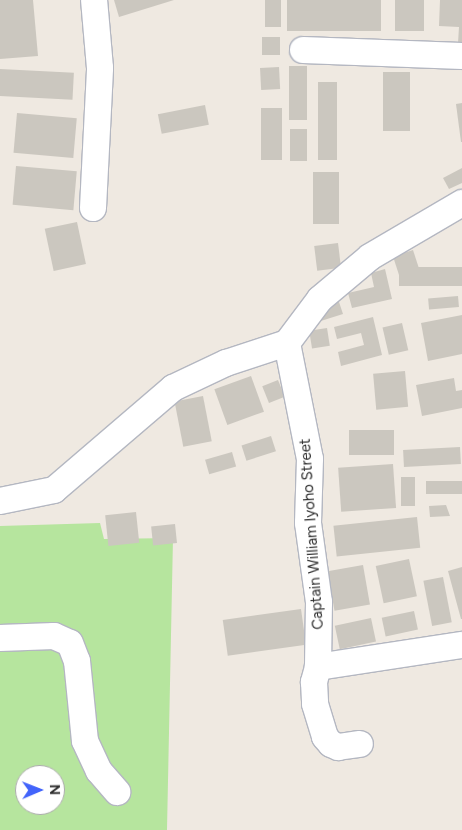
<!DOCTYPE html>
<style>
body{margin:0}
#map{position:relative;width:462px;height:830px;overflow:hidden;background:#efe9e1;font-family:Figtree,sans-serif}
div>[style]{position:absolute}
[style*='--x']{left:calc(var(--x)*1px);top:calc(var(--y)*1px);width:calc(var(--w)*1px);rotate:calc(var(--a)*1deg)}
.green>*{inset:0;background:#b6e59e}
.building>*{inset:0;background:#cbc7bf;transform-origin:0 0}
.roads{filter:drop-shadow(1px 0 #b4b7c1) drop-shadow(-1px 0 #b4b7c1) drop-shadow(0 1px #b4b7c1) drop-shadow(0 -1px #b4b7c1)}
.minor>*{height:26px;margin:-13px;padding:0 13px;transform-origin:13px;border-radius:13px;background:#fff}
span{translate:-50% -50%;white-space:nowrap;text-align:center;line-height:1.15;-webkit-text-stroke:4.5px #fff;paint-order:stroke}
.street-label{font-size:15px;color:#2e2e2e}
.north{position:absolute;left:15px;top:765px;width:50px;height:50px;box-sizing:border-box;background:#fff;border:1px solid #ababab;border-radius:50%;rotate:89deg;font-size:14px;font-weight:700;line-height:20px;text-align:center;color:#2e2e2e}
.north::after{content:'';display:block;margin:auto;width:18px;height:22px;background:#4264fb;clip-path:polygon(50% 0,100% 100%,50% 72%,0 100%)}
</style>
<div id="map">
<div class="green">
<i style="clip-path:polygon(evenodd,100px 523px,104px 539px,173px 538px,167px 830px,0 830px,0 526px,100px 523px,25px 775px,55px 775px,55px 805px,25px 805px,25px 775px)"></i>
</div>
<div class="building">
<i style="clip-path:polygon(0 0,33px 0,38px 56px,0 59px)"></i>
<i style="clip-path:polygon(114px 0,174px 0,119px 17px)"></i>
<i style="left:265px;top:0;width:16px;height:27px"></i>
<i style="left:287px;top:0;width:94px;height:31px"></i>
<i style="left:395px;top:0;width:29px;height:31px"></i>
<i style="clip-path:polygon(440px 0,462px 0,462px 43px,458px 43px,459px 27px,439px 26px)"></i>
<i style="left:262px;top:37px;width:18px;height:18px"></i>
<i style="left:289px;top:66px;width:18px;height:54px"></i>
<i style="left:279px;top:67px;width:22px;height:19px;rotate:87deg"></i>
<i style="left:0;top:69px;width:74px;height:27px;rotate:3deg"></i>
<i style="left:383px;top:72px;width:27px;height:59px"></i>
<i style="left:318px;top:82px;width:19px;height:78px"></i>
<i style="clip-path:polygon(462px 103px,462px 142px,461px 142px,456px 104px)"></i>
<i style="left:205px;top:105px;width:20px;height:48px;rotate:79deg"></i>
<i style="left:261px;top:108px;width:21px;height:52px"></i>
<i style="left:17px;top:113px;width:60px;height:40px;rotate:5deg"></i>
<i style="left:290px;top:129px;width:17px;height:32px"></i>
<i style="left:16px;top:166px;width:61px;height:39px;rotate:5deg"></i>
<i style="clip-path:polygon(462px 168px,462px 183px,449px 189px,443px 178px)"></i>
<i style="left:313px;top:172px;width:26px;height:52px"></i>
<i style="left:77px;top:222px;width:43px;height:33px;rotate:78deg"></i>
<i style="left:338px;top:243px;width:25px;height:24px;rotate:83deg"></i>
<i style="left:413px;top:250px;width:22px;height:21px;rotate:72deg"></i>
<i style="left:462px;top:267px;width:19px;height:63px;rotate:90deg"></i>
<i style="clip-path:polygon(385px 269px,392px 299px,352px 308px,348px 293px,374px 287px,371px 273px)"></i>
<i style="clip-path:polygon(337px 296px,343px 314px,308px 325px)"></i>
<i style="left:458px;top:296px;width:11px;height:30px;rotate:85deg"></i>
<i style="clip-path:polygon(462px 315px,462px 354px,428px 361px,421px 323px)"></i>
<i style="clip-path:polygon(373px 317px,382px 355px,341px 366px,338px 352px,364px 345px,361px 333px,337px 339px,334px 327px)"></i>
<i style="left:402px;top:323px;width:28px;height:20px;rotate:77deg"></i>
<i style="left:327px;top:328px;width:18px;height:18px;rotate:81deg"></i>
<i style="left:405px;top:371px;width:36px;height:32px;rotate:85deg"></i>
<i style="left:251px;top:376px;width:38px;height:39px;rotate:70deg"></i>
<i style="clip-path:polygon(454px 378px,456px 391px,462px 390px,462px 408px,422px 416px,416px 385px)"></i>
<i style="left:278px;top:380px;width:18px;height:17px;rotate:68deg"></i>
<i style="left:203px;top:396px;width:46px;height:29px;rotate:79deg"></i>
<i style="left:394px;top:430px;width:25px;height:45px;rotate:90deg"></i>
<i style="left:271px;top:436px;width:16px;height:31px;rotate:72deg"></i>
<i style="left:460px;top:447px;width:17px;height:57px;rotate:87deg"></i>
<i style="left:232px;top:452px;width:15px;height:28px;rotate:74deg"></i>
<i style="left:393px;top:464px;width:44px;height:55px;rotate:86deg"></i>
<i style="left:401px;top:477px;width:14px;height:29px"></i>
<i style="left:462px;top:481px;width:13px;height:36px;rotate:90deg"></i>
<i style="clip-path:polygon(446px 505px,450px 516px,430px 517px,429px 506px)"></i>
<i style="left:136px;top:512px;width:31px;height:31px;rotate:84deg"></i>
<i style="left:417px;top:517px;width:31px;height:84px;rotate:84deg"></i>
<i style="left:175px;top:524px;width:19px;height:24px;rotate:84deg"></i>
<i style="left:409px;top:559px;width:38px;height:34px;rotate:78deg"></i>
<i style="left:363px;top:565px;width:40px;height:36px;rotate:80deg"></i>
<i style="clip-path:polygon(462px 567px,462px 619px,461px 619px,448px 571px)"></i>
<i style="left:443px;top:577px;width:46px;height:20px;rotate:79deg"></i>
<i style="left:301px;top:609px;width:36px;height:79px;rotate:82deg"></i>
<i style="left:414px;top:611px;width:19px;height:33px;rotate:78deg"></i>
<i style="left:371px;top:618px;width:24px;height:37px;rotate:78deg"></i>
</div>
<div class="roads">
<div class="minor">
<i style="--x:303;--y:50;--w:159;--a:2.2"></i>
<i style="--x:93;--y:208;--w:140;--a:-87.1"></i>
<i style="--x:100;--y:68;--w:68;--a:-95"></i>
<i style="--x:287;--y:343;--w:118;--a:78.8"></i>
<i style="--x:310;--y:459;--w:64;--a:91.8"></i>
<i style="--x:308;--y:523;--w:80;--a:82.1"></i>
<i style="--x:319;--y:602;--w:65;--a:90.9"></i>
<i style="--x:318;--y:667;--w:16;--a:105"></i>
<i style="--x:314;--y:682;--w:22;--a:87"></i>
<i style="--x:315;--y:704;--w:34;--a:73"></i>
<i style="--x:325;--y:737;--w:9;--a:49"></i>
<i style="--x:331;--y:744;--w:8;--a:23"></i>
<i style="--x:338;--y:747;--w:22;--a:-8"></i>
<i style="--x:0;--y:501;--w:55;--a:-11.5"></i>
<i style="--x:54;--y:490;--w:157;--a:-40.6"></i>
<i style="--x:173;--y:388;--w:59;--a:-25.3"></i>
<i style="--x:226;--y:363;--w:64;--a:-18.2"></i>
<i style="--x:287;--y:343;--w:55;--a:-53.1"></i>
<i style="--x:320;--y:299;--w:65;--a:-40"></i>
<i style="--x:370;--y:257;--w:107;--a:-30.4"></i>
<i style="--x:0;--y:638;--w:54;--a:-2.1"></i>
<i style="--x:54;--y:636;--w:17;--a:24"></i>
<i style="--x:70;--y:643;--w:19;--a:69"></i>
<i style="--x:77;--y:661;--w:80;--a:84.3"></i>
<i style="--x:85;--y:741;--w:33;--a:65"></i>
<i style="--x:99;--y:771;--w:28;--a:49"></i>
<i style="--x:318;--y:667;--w:146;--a:-8.7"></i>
</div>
</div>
<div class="street-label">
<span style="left:312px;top:534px;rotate:-94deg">Captain William Iyoho Street</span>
</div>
<div class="north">N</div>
</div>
